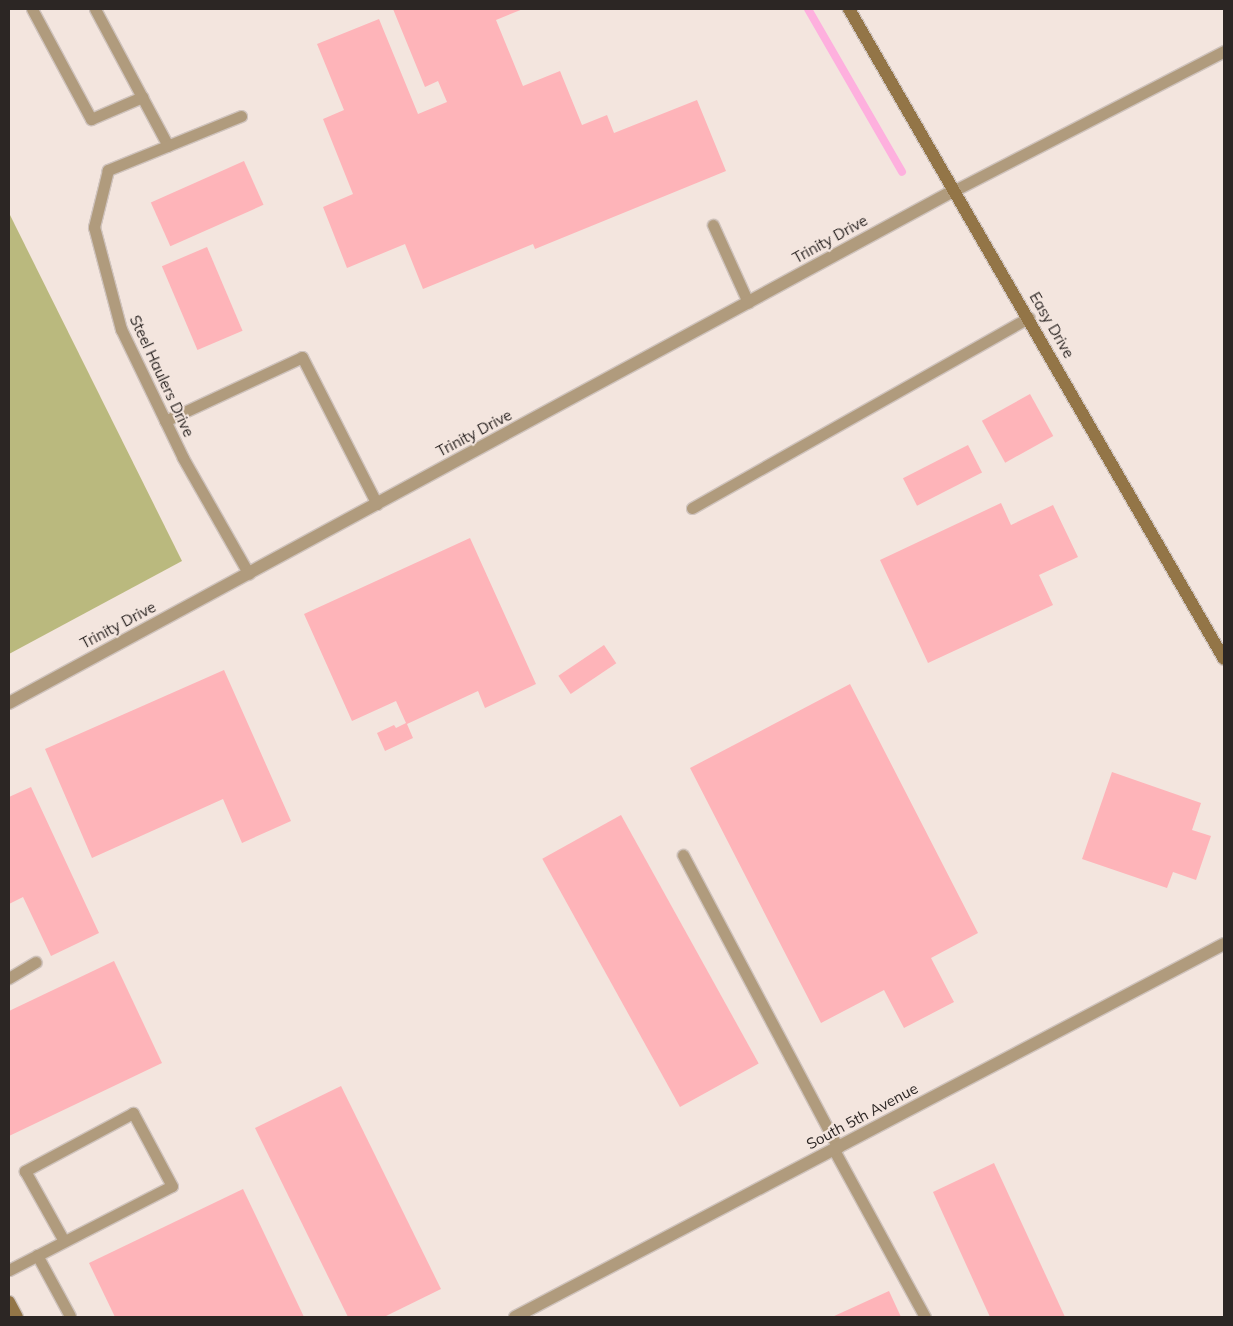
<!DOCTYPE html>
<style>
body{margin:0}
#map{position:relative;width:1233px;height:1326px;overflow:hidden;background:#f3e5de;font-family:Mulish,sans-serif}
div>[style]{position:absolute}
[style*='--x']{left:calc(var(--x)*1px);top:calc(var(--y)*1px);width:calc(var(--w)*1px);rotate:calc(var(--a)*1deg)}
.green>*{inset:0;background:#bab97e}
.stream>*{height:8px;margin:-4px;padding:0 4px;transform-origin:4px;border-radius:4px;background:#feb0de}
.building>*{inset:0;background:#feb4b9;transform-origin:0 0}
.roads{filter:drop-shadow(1px 0 #cfc3bd) drop-shadow(-1px 0 #cfc3bd) drop-shadow(0 1px #cfc3bd) drop-shadow(0 -1px #cfc3bd)}
.lane>*{height:11px;margin:-5.5px;padding:0 5.5px;transform-origin:5.5px;border-radius:5.5px;background:#b09b7d}
.street>*{height:12px;margin:-6px;padding:0 6px;transform-origin:6px;border-radius:6px;background:#b09b7d}
.secondary>*{height:12px;margin:-6px;padding:0 6px;transform-origin:6px;border-radius:6px;background:#937547}
span{translate:-50% -50%;white-space:nowrap;text-align:center;line-height:1.15;-webkit-text-stroke:4px #f3e5de;paint-order:stroke}
.street-label{font-size:15px;color:#2c2624}
.frame{position:absolute;inset:0;border:10px solid #2c2624;pointer-events:none}
</style>
<div id="map">
<div class="green">
<i style="clip-path:polygon(9px 213px,182px 561px,9px 654px)"></i>
</div>
<div class="stream">
<i style="--x:808;--y:9;--w:188;--a:60"></i>
</div>
<div class="building">
<i style="clip-path:polygon(393px 9px,523px 9px,496px 20px,523px 86px,560px 71px,582px 125px,607px 115px,614px 133px,697px 100px,726px 171px,535px 249px,533px 244px,423px 289px,405px 244px,347px 268px,323px 207px,353px 194px,323px 119px,344px 110px,317px 44px,379px 19px,418px 114px,447px 102px,438px 81px,425px 87px)"></i>
<i style="left:244px;top:161px;width:48px;height:102px;rotate:66deg"></i>
<i style="left:207px;top:247px;width:91px;height:49px;rotate:67deg"></i>
<i style="left:1030px;top:394px;width:48px;height:55px;rotate:61deg"></i>
<i style="left:968px;top:445px;width:31px;height:73px;rotate:63deg"></i>
<i style="clip-path:polygon(1001px 503px,1011px 525px,1053px 505px,1078px 557px,1039px 575px,1053px 605px,928px 663px,880px 560px)"></i>
<i style="clip-path:polygon(470px 538px,536px 684px,485px 708px,478px 691px,407px 724px,413px 738px,385px 751px,377px 733px,394px 725px,396px 728px,406px 723px,396px 701px,352px 721px,304px 614px)"></i>
<i style="left:604px;top:645px;width:22px;height:55px;rotate:56deg"></i>
<i style="clip-path:polygon(224px 670px,291px 821px,242px 843px,223px 799px,92px 858px,45px 749px)"></i>
<i style="clip-path:polygon(850px 684px,978px 933px,931px 958px,954px 1002px,904px 1028px,884px 990px,821px 1023px,690px 768px)"></i>
<i style="clip-path:polygon(1112px 772px,1201px 803px,1192px 830px,1211px 836px,1196px 880px,1173px 872px,1167px 888px,1082px 859px)"></i>
<i style="clip-path:polygon(31px 787px,99px 933px,51px 956px,23px 897px,9px 904px,9px 797px)"></i>
<i style="left:621px;top:815px;width:284px;height:90px;rotate:61deg"></i>
<i style="clip-path:polygon(114px 961px,162px 1063px,9px 1136px,9px 1011px)"></i>
<i style="clip-path:polygon(341px 1086px,441px 1289px,384px 1317px,348px 1317px,255px 1128px)"></i>
<i style="clip-path:polygon(994px 1163px,1065px 1317px,990px 1317px,933px 1192px)"></i>
<i style="clip-path:polygon(243px 1189px,304px 1317px,115px 1317px,89px 1263px)"></i>
<i style="clip-path:polygon(889px 1291px,901px 1317px,832px 1317px)"></i>
</div>
<div class="roads">
<div class="lane">
<i style="--x:32;--y:9;--w:125;--a:61.8"></i>
<i style="--x:91;--y:119;--w:56;--a:-23.3"></i>
<i style="--x:95;--y:9;--w:155;--a:61.9"></i>
<i style="--x:241;--y:116;--w:144;--a:157.9"></i>
<i style="--x:108;--y:170;--w:59;--a:103.8"></i>
<i style="--x:94;--y:227;--w:106;--a:75.2"></i>
<i style="--x:121;--y:329;--w:143;--a:64.3"></i>
<i style="--x:183;--y:458;--w:133;--a:60.4"></i>
<i style="--x:955;--y:190;--w:303;--a:-27.3"></i>
<i style="--x:713;--y:225;--w:85;--a:65.6"></i>
<i style="--x:165;--y:421;--w:151;--a:-25"></i>
<i style="--x:302;--y:357;--w:165;--a:63"></i>
<i style="--x:692;--y:508;--w:387;--a:-29.5"></i>
<i style="--x:683;--y:855;--w:331;--a:62.1"></i>
<i style="--x:9;--y:978;--w:31;--a:-31"></i>
<i style="--x:834;--y:1150;--w:190;--a:61.4"></i>
<i style="--x:37;--y:1255;--w:69;--a:61.6"></i>
<i style="--x:9;--y:1270;--w:183;--a:-27.3"></i>
<i style="--x:172;--y:1186;--w:83;--a:-118.1"></i>
<i style="--x:133;--y:1113;--w:123;--a:151.8"></i>
<i style="--x:25;--y:1171;--w:80;--a:60.9"></i>
</div>
<div class="street">
<i style="--x:9;--y:703;--w:1076;--a:-28.47"></i>
<i style="--x:515;--y:1317;--w:801;--a:-27.75"></i>
</div>
<div class="secondary">
<i style="--x:849;--y:9;--w:750;--a:60.02"></i>
<i style="--x:9;--y:1302;--w:17;--a:62"></i>
</div>
</div>
<div class="street-label">
<span style="left:830px;top:239px;rotate:-29deg">Trinity Drive</span>
<span style="left:1052px;top:325px;rotate:60deg">Easy Drive</span>
<span style="left:162px;top:376px;rotate:65deg">Steel Haulers Drive</span>
<span style="left:474px;top:433px;rotate:-28deg">Trinity Drive</span>
<span style="left:118px;top:625px;rotate:-28deg">Trinity Drive</span>
<span style="left:862px;top:1116px;rotate:-28deg">South 5th Avenue</span>
</div>
<div class="frame"></div>
</div>
